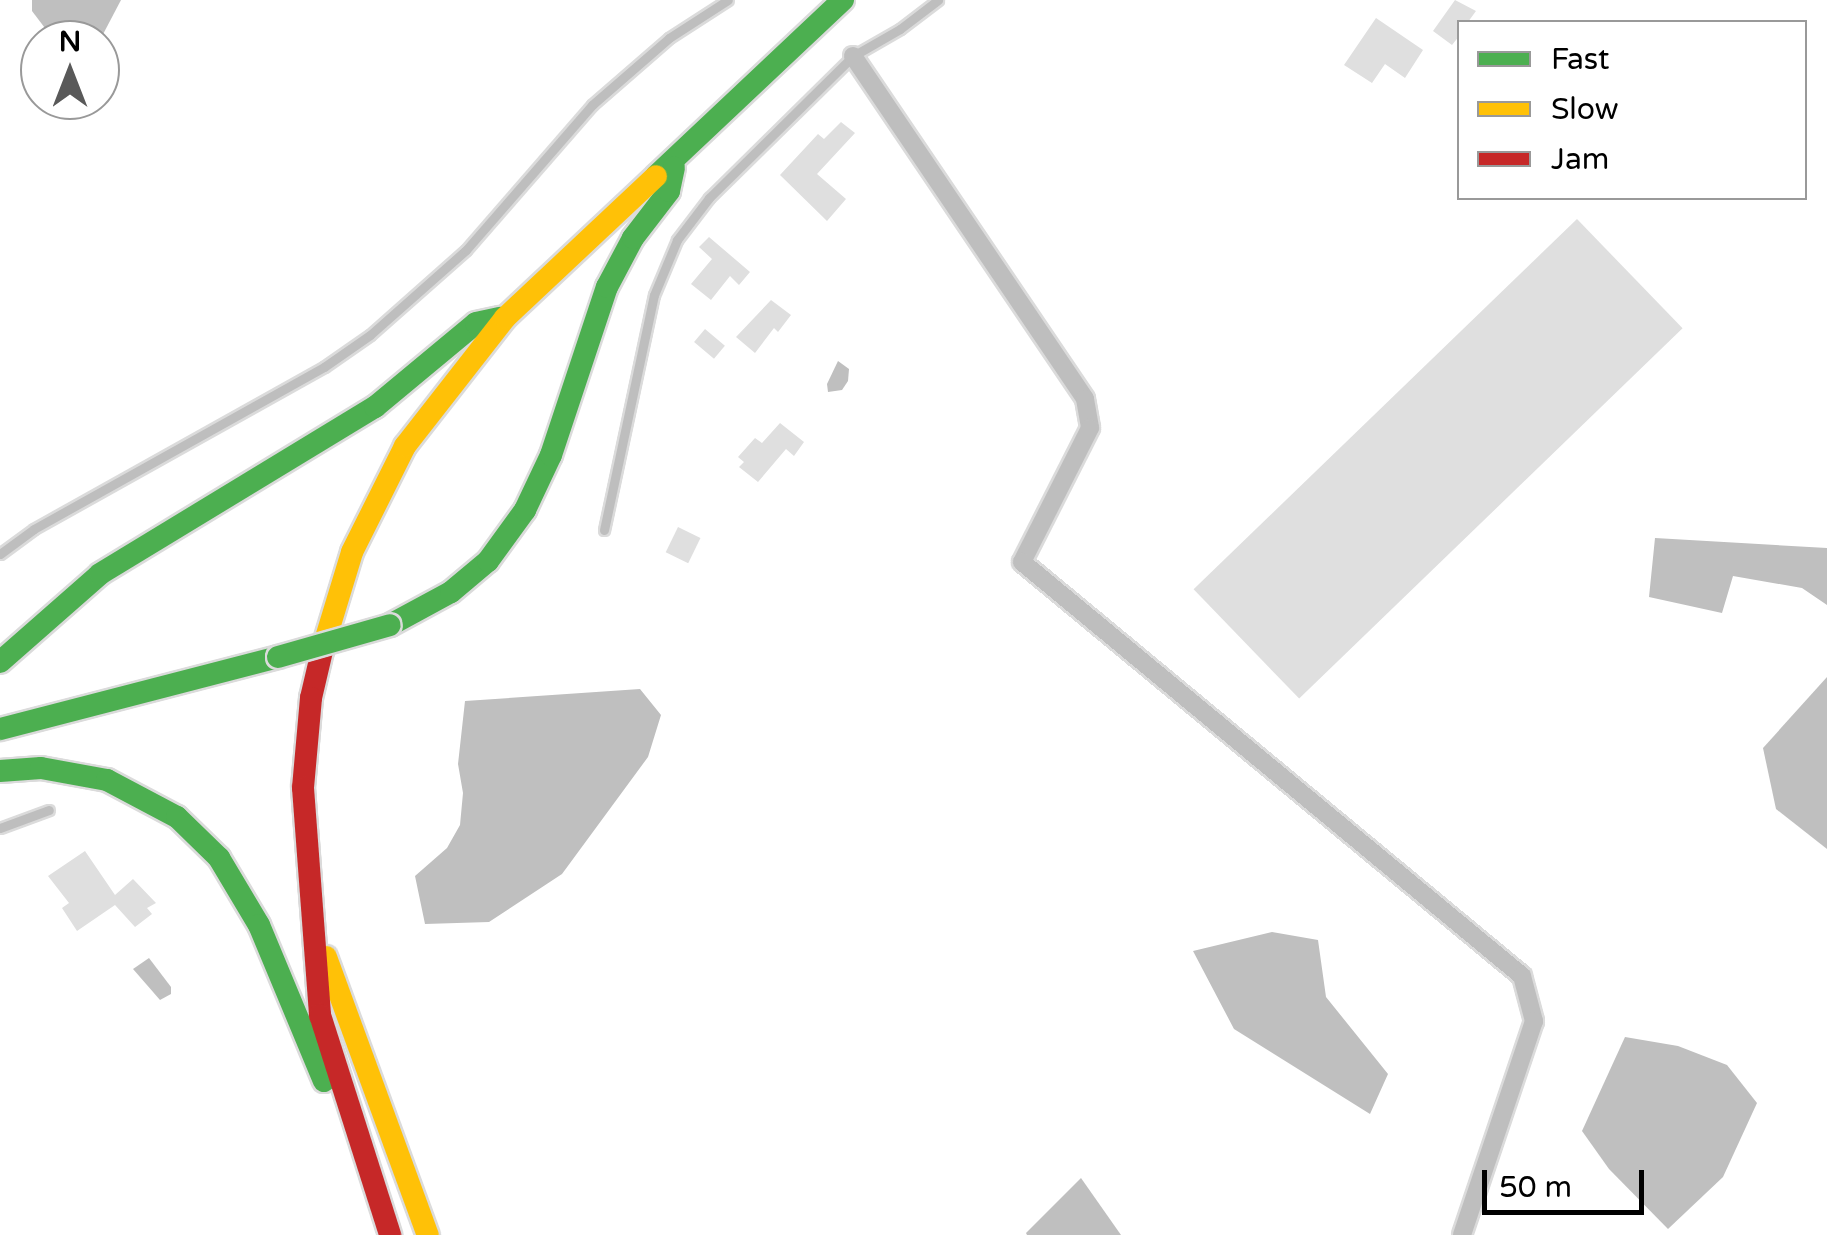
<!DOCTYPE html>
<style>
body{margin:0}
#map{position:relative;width:1827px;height:1235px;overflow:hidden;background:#fff;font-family:"Varela Round",sans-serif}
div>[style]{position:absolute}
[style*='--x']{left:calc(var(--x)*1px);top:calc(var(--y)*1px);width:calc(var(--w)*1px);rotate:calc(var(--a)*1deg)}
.water>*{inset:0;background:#bfbfbf}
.building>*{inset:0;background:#dfdfdf;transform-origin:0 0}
.roads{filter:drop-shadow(2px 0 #dbdbdb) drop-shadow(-2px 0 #dbdbdb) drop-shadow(0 2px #dbdbdb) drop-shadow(0 -2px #dbdbdb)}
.lane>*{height:9px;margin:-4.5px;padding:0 4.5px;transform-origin:4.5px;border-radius:4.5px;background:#bebebe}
.street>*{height:18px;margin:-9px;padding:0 9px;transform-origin:9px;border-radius:9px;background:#bebebe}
.fast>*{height:22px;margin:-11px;padding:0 11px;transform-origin:11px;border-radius:11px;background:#4caf50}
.slow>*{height:22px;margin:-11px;padding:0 11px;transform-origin:11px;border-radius:11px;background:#ffc107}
.jam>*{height:22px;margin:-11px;padding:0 11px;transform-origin:11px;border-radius:11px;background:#c62828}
.bridges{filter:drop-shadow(2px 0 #dbdbdb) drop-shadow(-2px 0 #dbdbdb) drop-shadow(0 2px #dbdbdb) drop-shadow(0 -2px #dbdbdb)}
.fast-bridge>*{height:22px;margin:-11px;padding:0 11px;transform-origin:11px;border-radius:11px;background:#4caf50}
span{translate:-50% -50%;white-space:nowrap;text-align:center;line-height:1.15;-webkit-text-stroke:8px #fff;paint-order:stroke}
.legend{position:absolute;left:1457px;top:20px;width:350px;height:180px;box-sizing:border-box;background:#fff;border:2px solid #999;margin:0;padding:12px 18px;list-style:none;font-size:30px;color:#000}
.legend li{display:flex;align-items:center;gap:20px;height:50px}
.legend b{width:50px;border:2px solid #999}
.north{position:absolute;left:20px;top:20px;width:100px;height:100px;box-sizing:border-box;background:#fff;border:2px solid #999;border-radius:50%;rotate:0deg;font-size:28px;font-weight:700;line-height:40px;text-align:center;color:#000}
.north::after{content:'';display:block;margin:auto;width:35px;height:45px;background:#595959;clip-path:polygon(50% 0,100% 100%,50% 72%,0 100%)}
.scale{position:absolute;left:1482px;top:1170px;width:162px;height:45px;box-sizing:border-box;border:5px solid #000;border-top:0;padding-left:12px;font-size:30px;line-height:35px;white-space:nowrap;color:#000;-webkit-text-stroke:8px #fff;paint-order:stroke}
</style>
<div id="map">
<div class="water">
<i style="clip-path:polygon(32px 0,121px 0,100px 40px,54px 40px,32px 11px)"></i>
<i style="clip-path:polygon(838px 361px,849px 369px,848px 381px,842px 390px,828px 392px,827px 384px)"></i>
<i style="clip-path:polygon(1655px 538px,1827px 548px,1827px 605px,1802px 588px,1733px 576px,1722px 613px,1649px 597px)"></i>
<i style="clip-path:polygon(1827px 677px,1827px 849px,1776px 809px,1763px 748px)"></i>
<i style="clip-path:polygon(640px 689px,661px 715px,648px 757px,562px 874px,489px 922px,425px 924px,415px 876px,447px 848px,460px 825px,463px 793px,458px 764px,465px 701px)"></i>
<i style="clip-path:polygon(1272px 932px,1318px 940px,1326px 997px,1388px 1074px,1370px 1114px,1234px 1029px,1193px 951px)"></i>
<i style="clip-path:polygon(149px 958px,171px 987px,171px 994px,160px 1000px,133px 969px)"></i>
<i style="clip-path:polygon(1625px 1037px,1678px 1046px,1727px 1065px,1757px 1103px,1723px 1177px,1668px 1229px,1609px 1169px,1582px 1131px)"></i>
<i style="clip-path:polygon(1081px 1178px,1121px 1235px,1027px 1235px,1026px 1233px)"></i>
</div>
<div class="building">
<i style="clip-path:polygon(1455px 0,1476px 11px,1468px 22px,1460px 22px,1460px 35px,1452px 45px,1433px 31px)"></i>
<i style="clip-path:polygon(1376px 18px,1423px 50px,1405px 78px,1385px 64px,1372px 83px,1344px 65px)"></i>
<i style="clip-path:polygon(841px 122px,855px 133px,817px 174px,846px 199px,827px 221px,780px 175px,818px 134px,824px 139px)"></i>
<i style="left:1577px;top:219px;width:152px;height:533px;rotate:46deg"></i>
<i style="clip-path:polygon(709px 237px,750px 272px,739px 285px,730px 276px,711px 300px,691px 284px,712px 259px,699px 247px)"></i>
<i style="clip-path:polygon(771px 300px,791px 315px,778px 332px,774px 328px,755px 353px,736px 337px)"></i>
<i style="left:705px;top:329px;width:26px;height:17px;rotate:40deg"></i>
<i style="clip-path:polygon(780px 423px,804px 442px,794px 456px,786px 449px,758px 482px,739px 467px,744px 462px,738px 457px,755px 438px,762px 443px)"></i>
<i style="left:678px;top:527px;width:25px;height:28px;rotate:26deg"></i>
<i style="clip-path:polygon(85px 851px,115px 895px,133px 879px,156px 903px,147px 908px,152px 914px,135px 927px,115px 905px,77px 931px,62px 908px,69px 903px,48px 876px)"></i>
</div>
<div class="roads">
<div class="lane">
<i style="--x:604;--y:530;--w:240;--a:-78"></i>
<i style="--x:654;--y:295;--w:60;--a:-67.3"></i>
<i style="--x:677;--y:240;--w:53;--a:-52.7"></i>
<i style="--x:709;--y:198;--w:202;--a:-44.6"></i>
<i style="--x:853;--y:56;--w:54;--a:-29.9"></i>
<i style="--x:900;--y:29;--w:48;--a:-37.3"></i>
<i style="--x:0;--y:554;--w:42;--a:-36.3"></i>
<i style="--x:34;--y:529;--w:332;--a:-29.2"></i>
<i style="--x:324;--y:367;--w:56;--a:-34.8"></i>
<i style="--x:370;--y:335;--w:128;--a:-41.5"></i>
<i style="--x:466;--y:250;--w:192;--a:-49"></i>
<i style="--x:592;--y:105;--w:102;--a:-41"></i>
<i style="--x:669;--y:38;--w:70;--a:-32.8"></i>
<i style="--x:0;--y:828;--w:52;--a:-20.2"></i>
</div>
<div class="street">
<i style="--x:853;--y:56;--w:414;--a:55.9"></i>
<i style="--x:1085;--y:399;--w:29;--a:80"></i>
<i style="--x:1090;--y:428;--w:150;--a:116.9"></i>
<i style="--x:1022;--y:562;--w:649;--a:39.62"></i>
<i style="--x:1522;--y:976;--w:47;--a:75.1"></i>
<i style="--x:1534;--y:1021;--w:226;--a:108.6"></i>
</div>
<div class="fast">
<i style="--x:656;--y:176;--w:257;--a:-43.3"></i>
<i style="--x:390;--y:625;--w:69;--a:-28.4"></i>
<i style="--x:451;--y:592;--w:48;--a:-40"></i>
<i style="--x:488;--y:561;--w:63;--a:-54"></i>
<i style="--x:525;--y:510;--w:61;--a:-64.7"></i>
<i style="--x:551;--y:455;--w:177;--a:-71.6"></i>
<i style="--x:607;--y:287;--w:55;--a:-62"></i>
<i style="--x:633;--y:238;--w:59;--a:-52.5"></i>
<i style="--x:669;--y:191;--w:24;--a:-78"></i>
<i style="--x:0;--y:662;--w:133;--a:-41.3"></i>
<i style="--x:100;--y:574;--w:322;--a:-31.3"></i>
<i style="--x:375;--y:407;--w:131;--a:-39.7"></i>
<i style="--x:476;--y:323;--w:25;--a:-12"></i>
<i style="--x:0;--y:729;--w:287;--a:-14.5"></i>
<i style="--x:0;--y:771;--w:41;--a:-4.2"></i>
<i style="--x:41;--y:768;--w:67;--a:10.3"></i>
<i style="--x:107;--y:780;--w:79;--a:27.9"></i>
<i style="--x:177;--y:817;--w:59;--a:44.3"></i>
<i style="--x:219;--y:858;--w:78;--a:59.2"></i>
<i style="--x:259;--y:925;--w:169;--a:67.4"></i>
</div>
<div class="slow">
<i style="--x:322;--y:651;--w:103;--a:-73.1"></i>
<i style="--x:352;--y:552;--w:119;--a:-63.4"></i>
<i style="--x:405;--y:446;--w:162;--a:-52"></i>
<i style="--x:505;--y:318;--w:207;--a:-43.2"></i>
<i style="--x:326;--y:957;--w:296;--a:69.9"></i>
</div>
<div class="jam">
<i style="--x:322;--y:651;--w:48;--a:103.2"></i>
<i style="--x:311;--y:698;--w:90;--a:95.1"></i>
<i style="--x:303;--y:788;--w:228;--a:85.7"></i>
<i style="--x:320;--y:1015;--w:231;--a:72.3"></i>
</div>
</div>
<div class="bridges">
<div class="fast-bridge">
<i style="--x:278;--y:657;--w:116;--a:-15.9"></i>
</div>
</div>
<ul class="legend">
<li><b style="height:12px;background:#4caf50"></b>Fast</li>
<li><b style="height:12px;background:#ffc107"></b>Slow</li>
<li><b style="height:12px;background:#c62828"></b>Jam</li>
</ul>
<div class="north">N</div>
<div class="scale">50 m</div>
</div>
